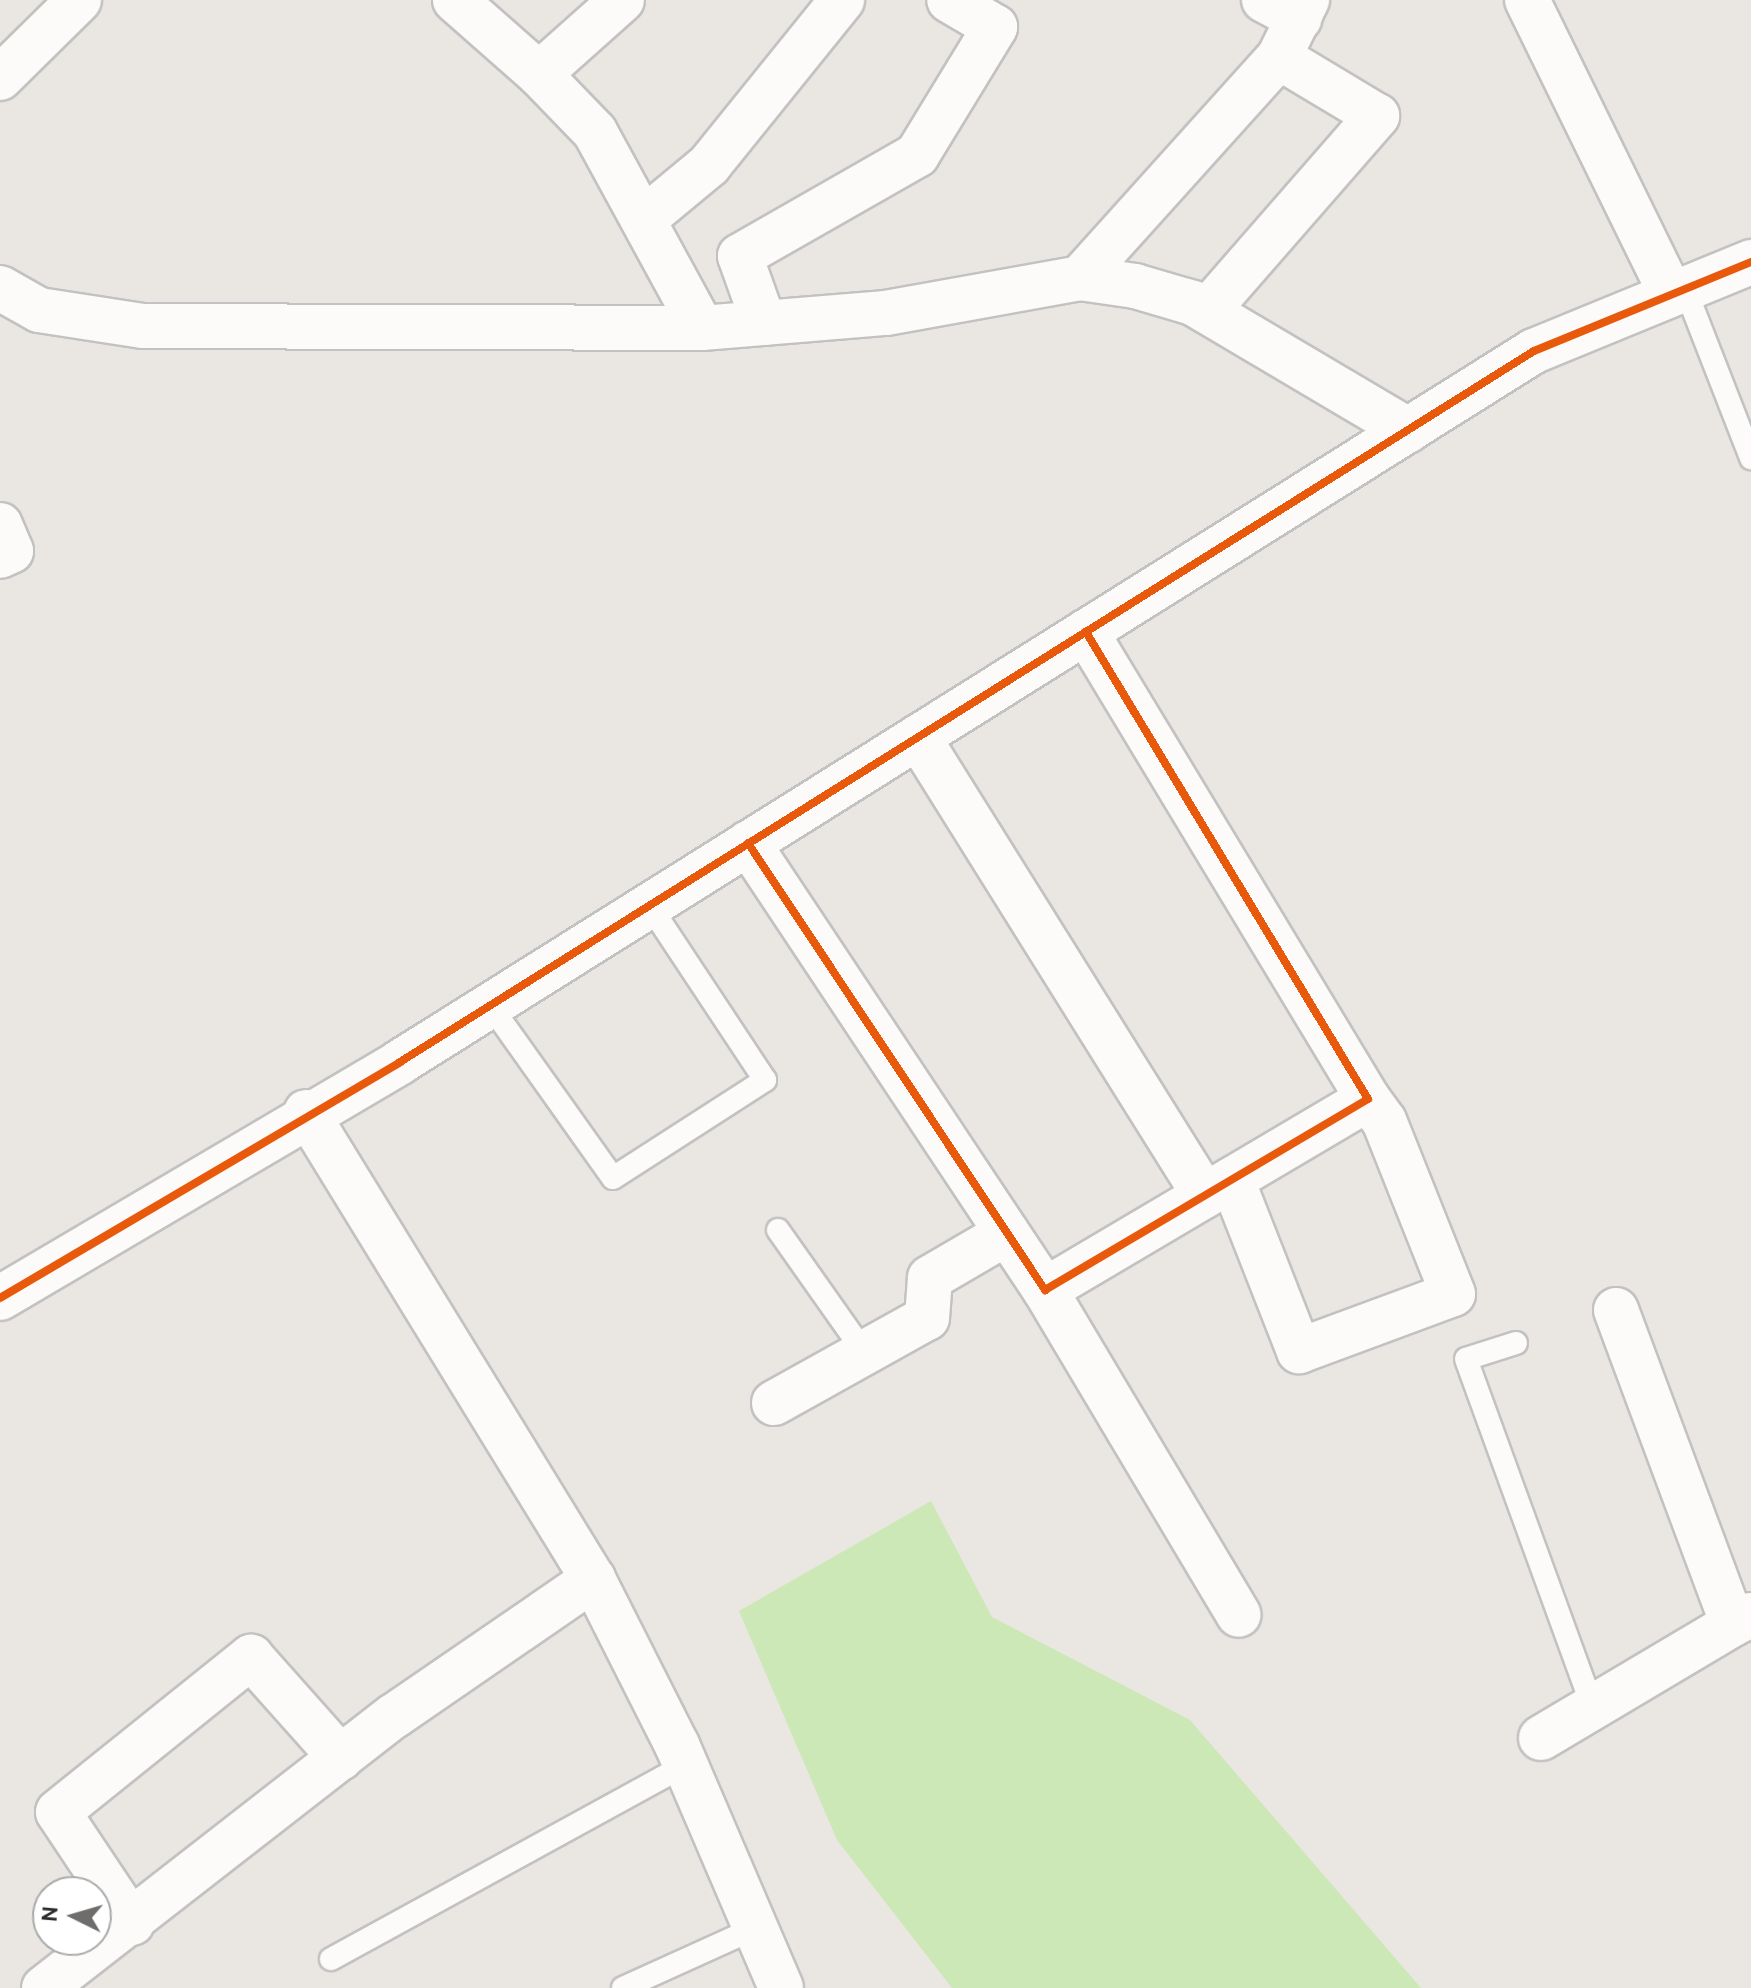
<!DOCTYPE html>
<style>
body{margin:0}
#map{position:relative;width:1751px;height:1988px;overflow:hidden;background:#eae6e1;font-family:Cabin,sans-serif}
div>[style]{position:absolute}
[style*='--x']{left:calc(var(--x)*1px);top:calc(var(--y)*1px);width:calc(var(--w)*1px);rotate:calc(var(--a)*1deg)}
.green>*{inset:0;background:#cde8b7}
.roads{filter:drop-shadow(2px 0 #c3c2c2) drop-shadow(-2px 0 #c3c2c2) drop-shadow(0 2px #c3c2c2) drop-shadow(0 -2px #c3c2c2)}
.lane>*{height:22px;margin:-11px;padding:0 11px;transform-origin:11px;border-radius:11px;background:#fcfbfa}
.street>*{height:44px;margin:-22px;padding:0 22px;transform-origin:22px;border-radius:22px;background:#fcfbfa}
.cycleway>*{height:8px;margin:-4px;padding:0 4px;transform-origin:4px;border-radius:4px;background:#e8590c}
span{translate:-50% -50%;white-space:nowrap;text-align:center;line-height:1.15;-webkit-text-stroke:8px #fff;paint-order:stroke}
.north{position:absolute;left:32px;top:1876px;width:80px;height:80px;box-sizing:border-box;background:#fff;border:2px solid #ababab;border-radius:50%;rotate:275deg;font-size:22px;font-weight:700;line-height:32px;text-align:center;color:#2c2c2c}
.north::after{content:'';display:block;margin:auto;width:28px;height:36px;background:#6e6d6b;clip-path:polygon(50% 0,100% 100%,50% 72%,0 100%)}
</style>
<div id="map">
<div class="green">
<i style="clip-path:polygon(931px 1501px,992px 1617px,1190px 1720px,1421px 1988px,952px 1988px,837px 1840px,739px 1611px)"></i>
</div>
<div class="roads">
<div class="lane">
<i style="--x:1684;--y:286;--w:185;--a:68.7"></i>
<i style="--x:490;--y:1005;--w:212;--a:54.6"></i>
<i style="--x:613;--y:1178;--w:181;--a:-32.8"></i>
<i style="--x:765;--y:1080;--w:210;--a:-123.5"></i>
<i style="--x:778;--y:1230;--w:149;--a:54.8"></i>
<i style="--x:1516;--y:1343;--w:52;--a:162.3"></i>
<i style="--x:1466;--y:1359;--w:370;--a:70"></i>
<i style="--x:331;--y:1959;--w:404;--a:-28.7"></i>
<i style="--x:623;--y:1988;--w:141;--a:-24.4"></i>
</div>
<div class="street">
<i style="--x:455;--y:0;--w:112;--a:41.4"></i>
<i style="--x:539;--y:74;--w:111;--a:-41.7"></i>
<i style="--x:1264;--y:0;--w:40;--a:28"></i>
<i style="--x:1527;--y:0;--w:325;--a:63.9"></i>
<i style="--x:539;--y:74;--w:81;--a:46"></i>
<i style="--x:595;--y:132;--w:223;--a:61.4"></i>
<i style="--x:702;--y:328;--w:185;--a:-4.7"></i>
<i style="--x:886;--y:313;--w:197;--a:-10.2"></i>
<i style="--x:1080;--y:278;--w:56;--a:8.3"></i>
<i style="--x:1135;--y:286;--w:60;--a:16.3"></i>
<i style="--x:1193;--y:303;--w:250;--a:30.6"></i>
<i style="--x:0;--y:78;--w:111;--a:-44.6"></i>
<i style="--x:644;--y:219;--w:85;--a:-39.7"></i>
<i style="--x:709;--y:165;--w:212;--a:-51.1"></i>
<i style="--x:1080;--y:278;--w:297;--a:-48"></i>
<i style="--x:1279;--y:57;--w:64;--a:-63.8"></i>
<i style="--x:0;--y:288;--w:45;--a:29.4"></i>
<i style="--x:39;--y:310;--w:105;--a:8.7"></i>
<i style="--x:143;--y:326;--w:559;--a:0.2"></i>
<i style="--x:1207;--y:311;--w:259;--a:-48.9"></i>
<i style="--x:1377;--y:116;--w:114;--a:-149"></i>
<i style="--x:764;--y:323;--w:71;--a:-109.7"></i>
<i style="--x:740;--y:256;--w:204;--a:-29.7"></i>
<i style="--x:917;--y:155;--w:150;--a:-58.6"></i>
<i style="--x:995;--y:27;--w:53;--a:-149.6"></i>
<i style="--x:0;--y:525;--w:28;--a:67"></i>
<i style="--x:11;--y:551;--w:12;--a:156"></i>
<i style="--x:918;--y:737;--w:541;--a:57.98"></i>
<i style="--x:748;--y:843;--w:537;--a:56.4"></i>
<i style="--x:1045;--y:1290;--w:375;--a:-30.6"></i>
<i style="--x:1368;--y:1099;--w:546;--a:-121.13"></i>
<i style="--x:1232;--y:1180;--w:184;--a:68.6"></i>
<i style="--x:1299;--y:1351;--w:164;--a:-20.3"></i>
<i style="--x:1453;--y:1294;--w:186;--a:-111.7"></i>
<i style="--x:1384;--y:1121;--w:27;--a:-126"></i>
<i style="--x:1045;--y:1290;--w:378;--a:59.2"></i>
<i style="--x:0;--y:1298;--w:464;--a:-30.5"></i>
<i style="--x:400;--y:1062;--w:1338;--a:-32.09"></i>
<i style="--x:1534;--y:351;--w:235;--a:-22.3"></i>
<i style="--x:1616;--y:1310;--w:335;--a:69.6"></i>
<i style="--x:1733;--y:1624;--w:20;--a:-27"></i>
<i style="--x:774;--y:1403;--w:175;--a:-29.1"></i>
<i style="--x:927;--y:1318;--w:40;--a:-85.7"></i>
<i style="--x:930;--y:1278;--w:89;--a:-30.3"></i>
<i style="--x:593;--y:1579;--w:186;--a:63.2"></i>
<i style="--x:677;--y:1745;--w:264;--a:66.8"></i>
<i style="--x:1541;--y:1738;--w:223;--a:-30.7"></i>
<i style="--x:132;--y:1923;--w:133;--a:-123.7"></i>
<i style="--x:58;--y:1812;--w:248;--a:-38.8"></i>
<i style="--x:251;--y:1657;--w:135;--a:48.3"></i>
<i style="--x:44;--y:1988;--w:443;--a:-37.9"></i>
<i style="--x:394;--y:1716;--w:242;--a:-34.5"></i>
<i style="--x:593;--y:1579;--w:548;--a:-121.57"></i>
</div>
</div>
<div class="cycleway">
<i style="--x:748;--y:843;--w:537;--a:56.4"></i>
<i style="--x:1045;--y:1290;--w:375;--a:-30.6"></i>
<i style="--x:1368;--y:1099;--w:546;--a:-121.13"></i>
<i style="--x:0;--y:1298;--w:464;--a:-30.5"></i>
<i style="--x:400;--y:1062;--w:1338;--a:-32.09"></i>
<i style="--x:1534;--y:351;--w:235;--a:-22.3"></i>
</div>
<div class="north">N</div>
</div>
